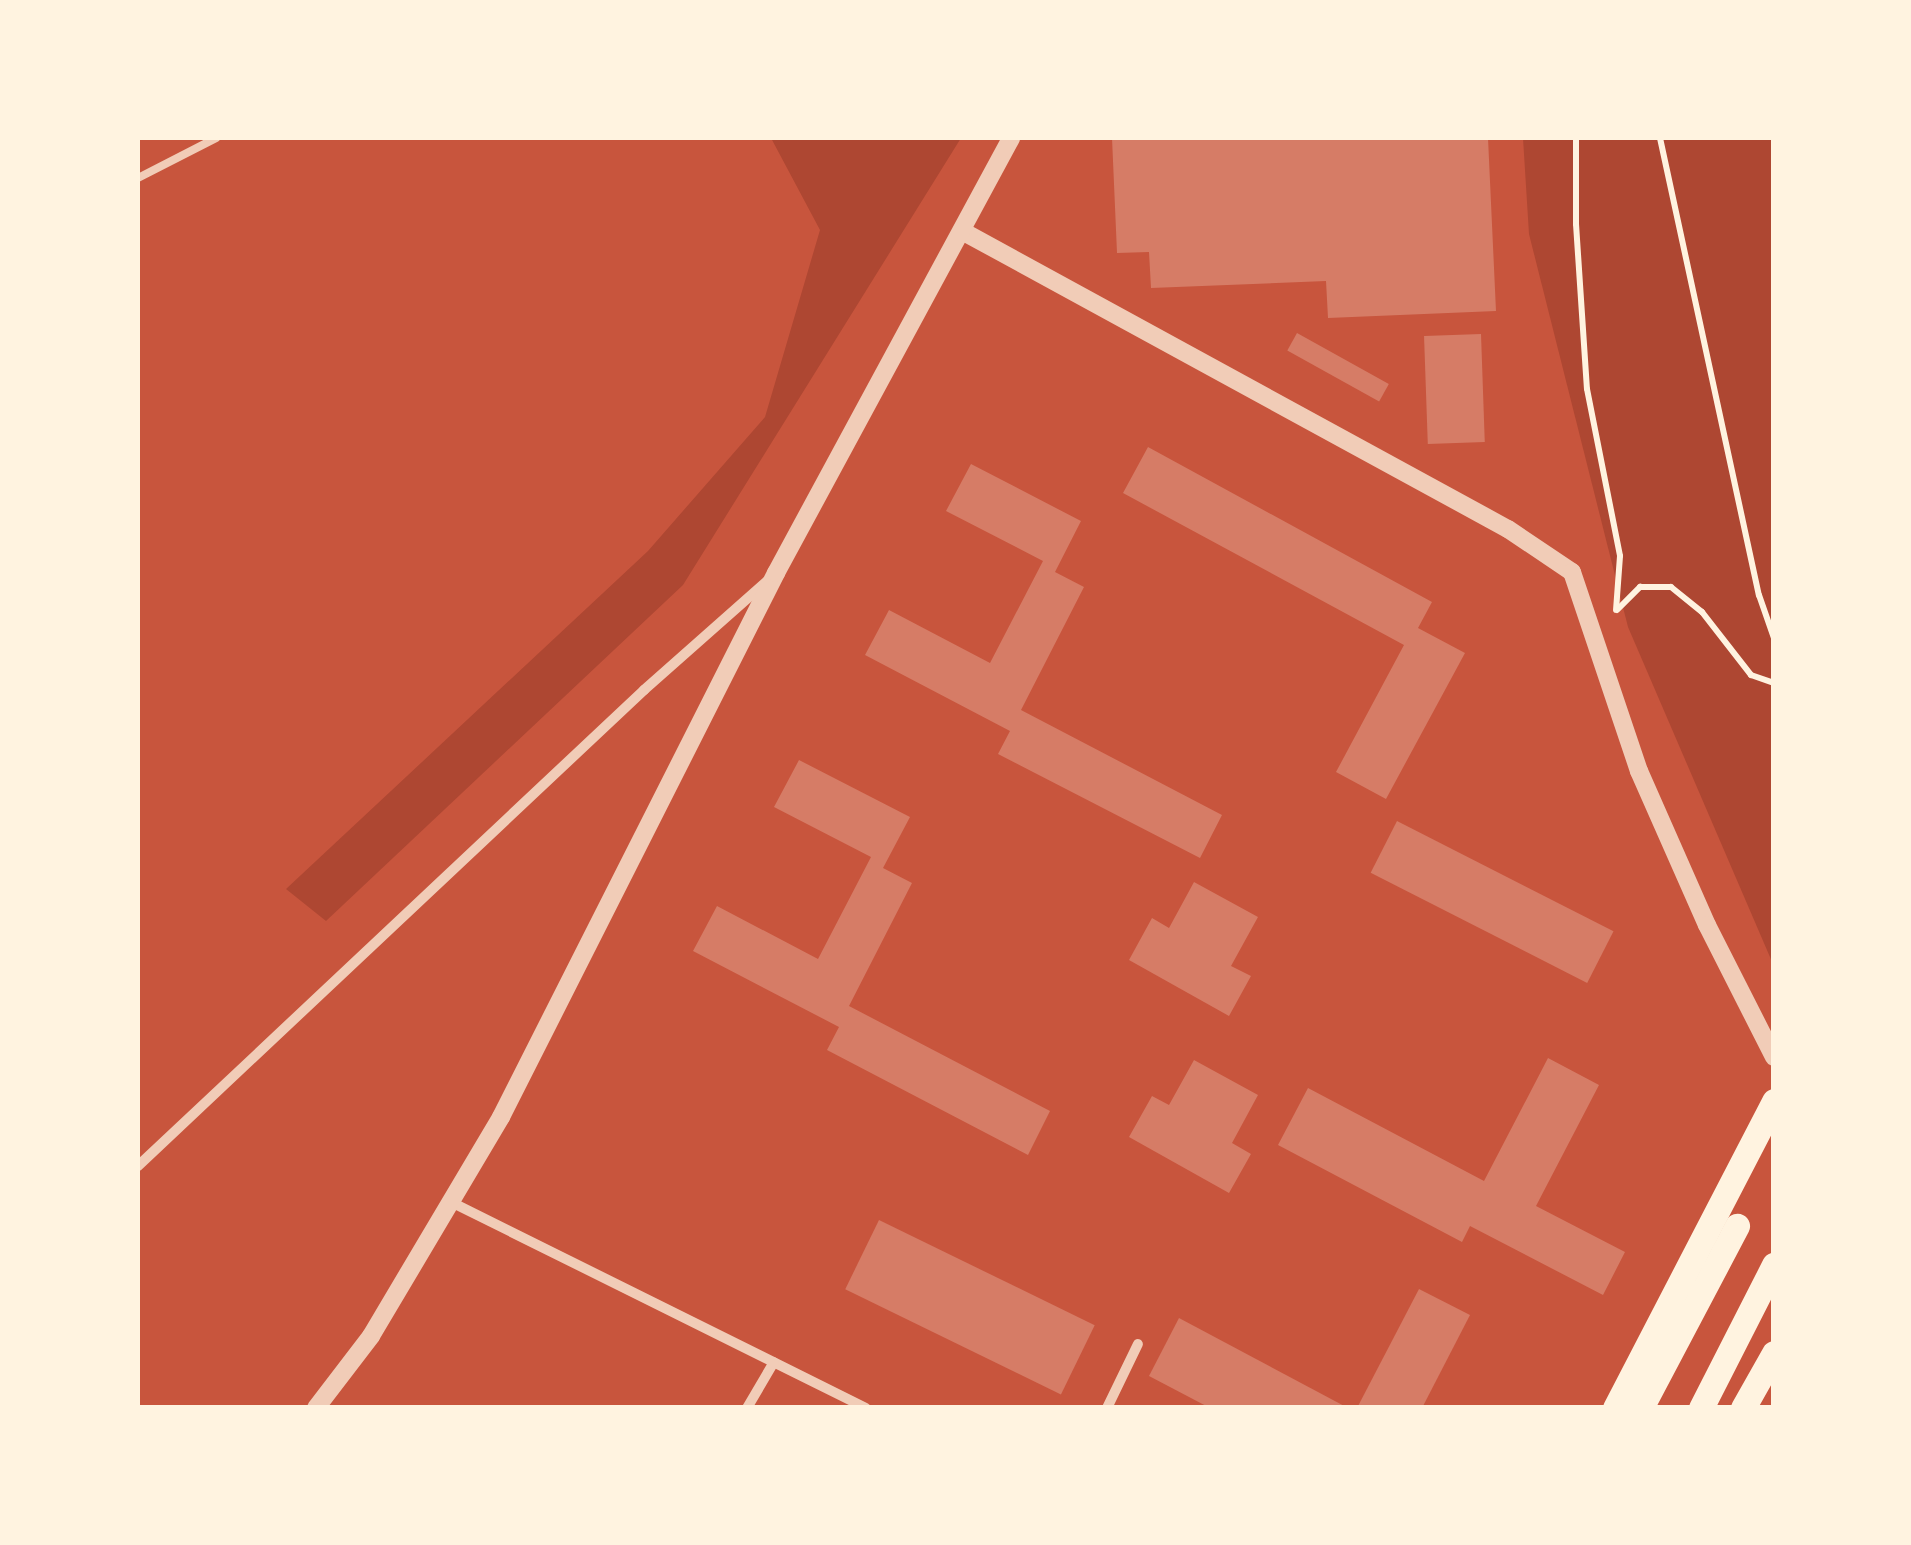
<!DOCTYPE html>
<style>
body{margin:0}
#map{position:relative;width:1911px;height:1545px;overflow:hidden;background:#c8553d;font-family:Rubik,sans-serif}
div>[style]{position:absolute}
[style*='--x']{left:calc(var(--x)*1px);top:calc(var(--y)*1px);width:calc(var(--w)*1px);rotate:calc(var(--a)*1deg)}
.green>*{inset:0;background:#ae4732}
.building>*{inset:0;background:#d67c66;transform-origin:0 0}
.path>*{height:6px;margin:-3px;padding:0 3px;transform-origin:3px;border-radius:3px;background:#fff3e0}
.service>*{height:8px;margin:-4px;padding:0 4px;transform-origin:4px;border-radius:4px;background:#f1ccb7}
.minor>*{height:10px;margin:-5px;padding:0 5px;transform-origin:5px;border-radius:5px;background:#f1ccb7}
.tertiary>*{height:18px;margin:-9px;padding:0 9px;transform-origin:9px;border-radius:9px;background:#f1ccb7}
.primary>*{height:25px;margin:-12.5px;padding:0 12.5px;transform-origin:12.5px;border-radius:12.5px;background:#fff3e0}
span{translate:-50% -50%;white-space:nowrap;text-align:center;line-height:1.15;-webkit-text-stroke:9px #fff3e0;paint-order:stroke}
.frame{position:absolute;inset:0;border:140px solid #fff3e0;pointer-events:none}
</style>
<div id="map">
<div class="green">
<i style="clip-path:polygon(771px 138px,961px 138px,683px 585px,326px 921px,286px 889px,648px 551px,765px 417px,820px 230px)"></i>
<i style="clip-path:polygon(1523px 138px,1773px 138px,1773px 964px,1628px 627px,1529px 234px)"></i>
</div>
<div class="building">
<i style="clip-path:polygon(1112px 138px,1488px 138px,1496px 311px,1328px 318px,1326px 281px,1151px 288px,1149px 252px,1117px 253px)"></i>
<i style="left:1297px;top:333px;width:105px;height:20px;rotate:29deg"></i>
<i style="left:1481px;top:334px;width:108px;height:57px;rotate:88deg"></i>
<i style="clip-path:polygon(1148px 447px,1432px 602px,1418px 628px,1465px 653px,1386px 799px,1336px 772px,1404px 645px,1123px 493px)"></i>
<i style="clip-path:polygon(971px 464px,1081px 521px,1055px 572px,1084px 587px,1021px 710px,1222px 815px,1200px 858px,998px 754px,1010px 731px,865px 655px,889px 610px,990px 663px,1043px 561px,946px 511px)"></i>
<i style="clip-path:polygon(799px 760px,910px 817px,883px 868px,912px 883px,849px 1006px,1050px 1111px,1028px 1155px,827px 1050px,839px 1027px,693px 951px,717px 906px,818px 959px,871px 857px,774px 807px)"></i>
<i style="left:1397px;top:821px;width:243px;height:58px;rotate:27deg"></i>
<i style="clip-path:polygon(1194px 882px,1258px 917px,1231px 966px,1251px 976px,1229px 1016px,1129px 960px,1152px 918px,1169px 928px)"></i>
<i style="clip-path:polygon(1548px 1058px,1599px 1085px,1536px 1206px,1625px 1252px,1603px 1295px,1470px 1226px,1462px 1242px,1278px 1145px,1308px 1088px,1484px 1181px)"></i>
<i style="clip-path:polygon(1194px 1060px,1258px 1095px,1232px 1143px,1251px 1154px,1229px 1193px,1129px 1137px,1152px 1096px,1169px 1105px)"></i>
<i style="left:879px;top:1220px;width:240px;height:77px;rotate:26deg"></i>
<i style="clip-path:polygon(1419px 1289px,1470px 1315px,1422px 1408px,1357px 1408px)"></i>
<i style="clip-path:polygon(1179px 1318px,1348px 1408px,1210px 1408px,1149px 1376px)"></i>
</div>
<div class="path">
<i style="--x:1576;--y:138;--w:86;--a:90"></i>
<i style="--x:1576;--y:224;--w:165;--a:86.2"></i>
<i style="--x:1587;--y:389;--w:170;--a:78.8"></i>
<i style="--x:1620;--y:556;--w:54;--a:94.2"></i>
<i style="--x:1660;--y:138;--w:468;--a:77.8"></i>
<i style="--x:1759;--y:595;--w:46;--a:70.8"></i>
<i style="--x:1617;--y:610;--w:33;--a:-45"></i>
<i style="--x:1640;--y:587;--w:31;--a:0"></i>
<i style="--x:1671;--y:587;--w:40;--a:39"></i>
<i style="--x:1702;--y:612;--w:80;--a:52.1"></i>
<i style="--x:1751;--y:675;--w:24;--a:19"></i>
</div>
<div class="service">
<i style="--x:138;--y:178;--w:88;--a:-27.1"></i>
</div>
<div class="minor">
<i style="--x:138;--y:1166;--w:695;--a:-43.25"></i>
<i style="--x:644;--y:690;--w:164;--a:-41.5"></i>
<i style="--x:451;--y:1202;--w:463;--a:26.4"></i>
<i style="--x:747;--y:1408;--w:53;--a:-59.6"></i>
<i style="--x:1107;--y:1408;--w:71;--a:-64.2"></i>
</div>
<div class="tertiary">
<i style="--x:962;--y:231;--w:622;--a:28.63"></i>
<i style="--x:1508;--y:529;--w:77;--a:33.9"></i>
<i style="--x:1572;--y:572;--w:210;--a:71.4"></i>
<i style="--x:1639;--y:771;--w:168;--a:66.2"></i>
<i style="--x:1707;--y:925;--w:148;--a:63.1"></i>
<i style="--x:316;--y:1408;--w:91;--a:-52.6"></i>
<i style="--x:371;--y:1336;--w:255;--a:-59.3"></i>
<i style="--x:501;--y:1117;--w:610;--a:-63.18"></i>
<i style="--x:776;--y:573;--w:494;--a:-61.6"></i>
</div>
<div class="primary">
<i style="--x:1615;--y:1408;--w:346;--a:-62.6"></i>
<i style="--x:1641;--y:1408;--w:206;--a:-62.2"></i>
<i style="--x:1701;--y:1408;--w:161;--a:-63"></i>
<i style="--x:1743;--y:1408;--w:63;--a:-60.6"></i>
</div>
<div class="frame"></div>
</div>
